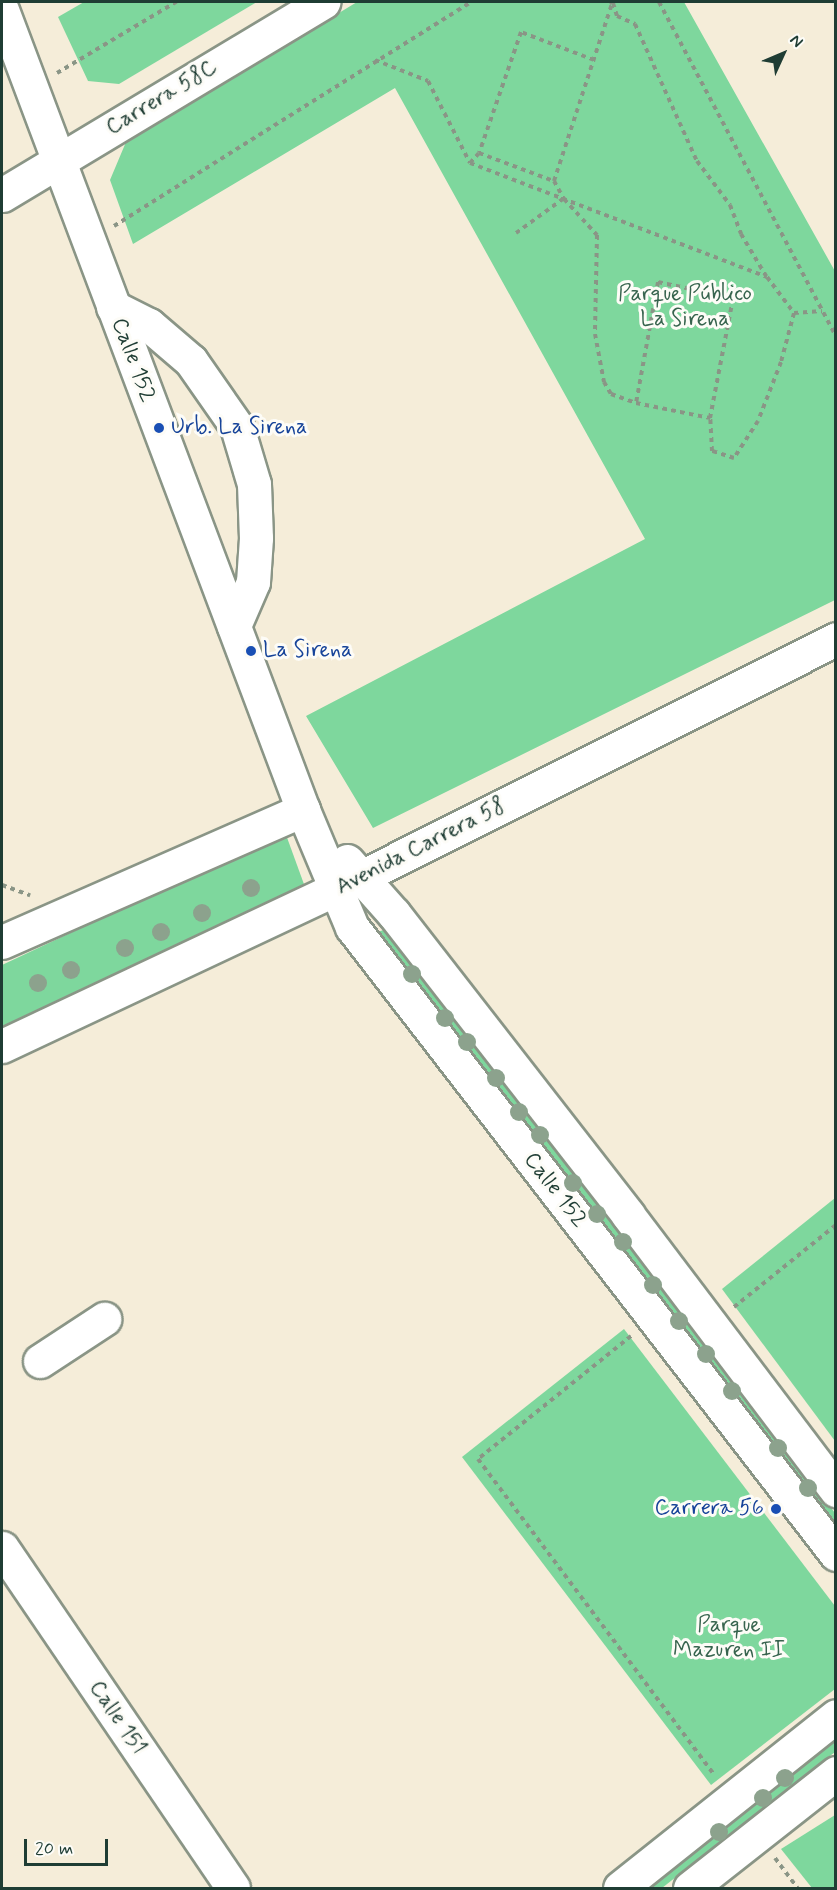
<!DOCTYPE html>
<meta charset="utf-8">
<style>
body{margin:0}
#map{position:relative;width:837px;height:1890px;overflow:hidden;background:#f5edd9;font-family:Mynerve,sans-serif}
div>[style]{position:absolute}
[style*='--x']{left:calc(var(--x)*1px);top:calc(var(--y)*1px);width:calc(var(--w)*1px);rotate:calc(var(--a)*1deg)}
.green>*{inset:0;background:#7ed79d}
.path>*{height:4px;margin-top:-2px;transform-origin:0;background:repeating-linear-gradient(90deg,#8a9586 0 4.5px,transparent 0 9px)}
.roads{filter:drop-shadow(2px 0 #8a9586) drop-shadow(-2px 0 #8a9586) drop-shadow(0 2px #8a9586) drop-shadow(0 -2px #8a9586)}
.minor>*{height:33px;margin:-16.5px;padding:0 16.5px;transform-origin:16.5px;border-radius:16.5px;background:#fff}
.trees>*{width:18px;height:18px;margin:-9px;border-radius:50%;background:#8ca28d}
.dots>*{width:16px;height:16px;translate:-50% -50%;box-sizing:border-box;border:3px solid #fdfcf7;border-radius:50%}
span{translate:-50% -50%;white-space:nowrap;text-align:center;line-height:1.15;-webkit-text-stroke:6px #fdfcf7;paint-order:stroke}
.street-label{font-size:22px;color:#1f3d34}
.park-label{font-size:22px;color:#37644e}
.transit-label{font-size:22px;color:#164399}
.left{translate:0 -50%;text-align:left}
.right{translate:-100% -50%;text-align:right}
.frame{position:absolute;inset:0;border:3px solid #1f3d34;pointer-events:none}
.north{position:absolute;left:753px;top:24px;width:60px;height:60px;-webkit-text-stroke:4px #fdfcf7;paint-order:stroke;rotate:46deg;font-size:16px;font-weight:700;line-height:24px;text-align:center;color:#1f3d34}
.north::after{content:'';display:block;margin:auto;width:21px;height:27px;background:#1f3d34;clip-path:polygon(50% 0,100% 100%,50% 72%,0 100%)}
.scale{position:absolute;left:24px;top:1839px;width:84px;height:27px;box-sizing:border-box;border:3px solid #1f3d34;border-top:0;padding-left:8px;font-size:18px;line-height:21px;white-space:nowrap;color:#1f3d34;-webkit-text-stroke:4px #fdfcf7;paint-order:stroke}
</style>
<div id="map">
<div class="green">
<i style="clip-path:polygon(84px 2px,257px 2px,119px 84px,88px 81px,58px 17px)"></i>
<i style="clip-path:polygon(357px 2px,684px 2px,836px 273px,835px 600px,373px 828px,306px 716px,645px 539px,395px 88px,133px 244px,110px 180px,126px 142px)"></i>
<i style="clip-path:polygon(285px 832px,305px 887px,2px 1034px,2px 965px)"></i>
<i style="clip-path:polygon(387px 929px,835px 1513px,835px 1531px,374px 933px)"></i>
<i style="clip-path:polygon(835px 1198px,835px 1441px,722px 1289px)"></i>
<i style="clip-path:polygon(624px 1329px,835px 1606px,835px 1689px,711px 1785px,462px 1457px)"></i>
<i style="clip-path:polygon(835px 1731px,835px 1752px,662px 1888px,636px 1888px)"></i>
<i style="clip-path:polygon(835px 1815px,835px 1888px,812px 1888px,781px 1849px)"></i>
</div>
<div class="path">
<i style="--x:659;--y:2;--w:379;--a:62.1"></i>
<i style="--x:613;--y:3;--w:14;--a:73"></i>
<i style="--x:617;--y:16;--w:20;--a:24"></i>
<i style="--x:635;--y:24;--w:150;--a:65.7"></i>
<i style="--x:697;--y:161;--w:55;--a:53.1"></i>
<i style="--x:730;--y:205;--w:31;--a:69"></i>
<i style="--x:741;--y:234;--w:49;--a:59.2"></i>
<i style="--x:375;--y:60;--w:57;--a:21.6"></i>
<i style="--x:428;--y:81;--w:92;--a:62.9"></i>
<i style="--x:470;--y:163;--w:318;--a:21"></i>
<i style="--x:767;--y:277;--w:45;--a:53.1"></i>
<i style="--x:794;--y:313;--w:51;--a:104.9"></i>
<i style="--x:781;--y:362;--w:63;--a:111.3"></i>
<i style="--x:758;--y:421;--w:44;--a:123"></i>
<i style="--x:734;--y:458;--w:23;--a:-162"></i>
<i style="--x:712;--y:451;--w:33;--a:-93"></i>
<i style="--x:710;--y:418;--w:122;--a:-79.1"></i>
<i style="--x:733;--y:298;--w:77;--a:-168"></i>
<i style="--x:658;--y:282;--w:123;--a:100.3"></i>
<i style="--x:636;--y:403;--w:76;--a:11.5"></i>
<i style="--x:594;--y:60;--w:78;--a:-159"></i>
<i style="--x:521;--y:32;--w:128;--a:109.1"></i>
<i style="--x:479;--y:153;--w:80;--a:20.5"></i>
<i style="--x:554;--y:181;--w:186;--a:-71.9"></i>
<i style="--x:612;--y:4;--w:2;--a:-117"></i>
<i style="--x:57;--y:73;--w:139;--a:-30.8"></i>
<i style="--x:470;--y:163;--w:13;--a:-48"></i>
<i style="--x:554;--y:181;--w:21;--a:61"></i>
<i style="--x:564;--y:199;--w:49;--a:47.5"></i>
<i style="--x:597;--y:235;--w:99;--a:91.2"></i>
<i style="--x:595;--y:334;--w:49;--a:79.4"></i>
<i style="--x:604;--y:382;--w:14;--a:60"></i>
<i style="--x:611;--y:394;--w:27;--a:20"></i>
<i style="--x:114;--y:226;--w:421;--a:-32.1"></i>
<i style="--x:516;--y:233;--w:58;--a:-35.9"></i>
<i style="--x:794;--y:313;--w:28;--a:-4"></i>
<i style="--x:2;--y:885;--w:30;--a:20"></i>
<i style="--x:734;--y:1307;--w:131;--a:-38.8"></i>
<i style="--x:631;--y:1336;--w:196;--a:141.2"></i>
<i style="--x:478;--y:1459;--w:394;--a:53.2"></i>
<i style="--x:775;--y:1858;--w:38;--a:53"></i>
</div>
<div class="roads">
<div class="minor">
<i style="--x:2;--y:10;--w:855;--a:69.38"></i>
<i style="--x:303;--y:810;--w:127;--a:67.3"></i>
<i style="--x:352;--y:927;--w:792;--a:52.33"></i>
<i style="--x:2;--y:195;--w:375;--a:-31"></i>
<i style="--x:113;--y:307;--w:40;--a:26.6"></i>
<i style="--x:149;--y:325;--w:55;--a:40.6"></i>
<i style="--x:191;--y:361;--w:80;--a:55.1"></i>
<i style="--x:237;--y:427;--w:59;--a:73.4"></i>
<i style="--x:254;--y:484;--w:54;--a:87.9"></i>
<i style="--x:256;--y:538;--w:44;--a:93.9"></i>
<i style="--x:253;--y:582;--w:48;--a:113.4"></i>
<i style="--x:347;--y:861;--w:71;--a:48.4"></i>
<i style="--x:394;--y:914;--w:381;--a:52.1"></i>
<i style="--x:628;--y:1215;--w:345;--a:52.9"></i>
<i style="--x:2;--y:942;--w:329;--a:-23.7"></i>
<i style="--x:2;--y:1046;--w:397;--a:-25.2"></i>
<i style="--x:361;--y:877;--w:531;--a:-26.61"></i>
<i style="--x:40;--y:1361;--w:77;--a:-33.3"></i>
<i style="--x:2;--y:1548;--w:411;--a:55.8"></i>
<i style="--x:620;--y:1888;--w:276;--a:-38.5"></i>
<i style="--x:690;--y:1888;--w:186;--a:-38.2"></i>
</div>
</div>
<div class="trees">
<i style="left:251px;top:888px"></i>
<i style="left:202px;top:913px"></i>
<i style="left:161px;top:932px"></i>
<i style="left:125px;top:948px"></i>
<i style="left:71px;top:970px"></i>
<i style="left:412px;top:974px"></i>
<i style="left:38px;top:983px"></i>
<i style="left:445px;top:1018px"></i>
<i style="left:467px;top:1042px"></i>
<i style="left:496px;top:1078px"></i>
<i style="left:519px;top:1112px"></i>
<i style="left:540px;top:1135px"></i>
<i style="left:573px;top:1183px"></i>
<i style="left:597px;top:1214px"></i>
<i style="left:623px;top:1242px"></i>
<i style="left:653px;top:1285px"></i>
<i style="left:679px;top:1321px"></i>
<i style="left:706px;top:1354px"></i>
<i style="left:732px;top:1391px"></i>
<i style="left:778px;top:1448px"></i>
<i style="left:808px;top:1488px"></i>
<i style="left:785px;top:1778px"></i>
<i style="left:763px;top:1798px"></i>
<i style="left:719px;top:1832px"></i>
</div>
<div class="dots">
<i style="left:159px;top:428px;background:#1a4fb4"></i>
<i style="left:251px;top:651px;background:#1a4fb4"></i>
<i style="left:776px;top:1509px;background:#1a4fb4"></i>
</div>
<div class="street-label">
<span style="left:162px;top:98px;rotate:-31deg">Carrera 58C</span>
<span style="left:133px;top:360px;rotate:69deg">Calle 152</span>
<span style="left:421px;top:847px;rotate:-27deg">Avenida Carrera 58</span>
<span style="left:555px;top:1190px;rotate:52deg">Calle 152</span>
<span style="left:117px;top:1718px;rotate:56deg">Calle 151</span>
</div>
<div class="park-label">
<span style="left:685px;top:307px">Parque Público<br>La Sirena</span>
<span style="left:729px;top:1638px">Parque<br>Mazuren II</span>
</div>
<div class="transit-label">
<span class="left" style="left:171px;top:428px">Urb. La Sirena</span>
<span class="left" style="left:263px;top:651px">La Sirena</span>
<span class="right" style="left:764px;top:1509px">Carrera 56</span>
</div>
<div class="frame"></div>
<div class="north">N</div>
<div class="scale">20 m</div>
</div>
